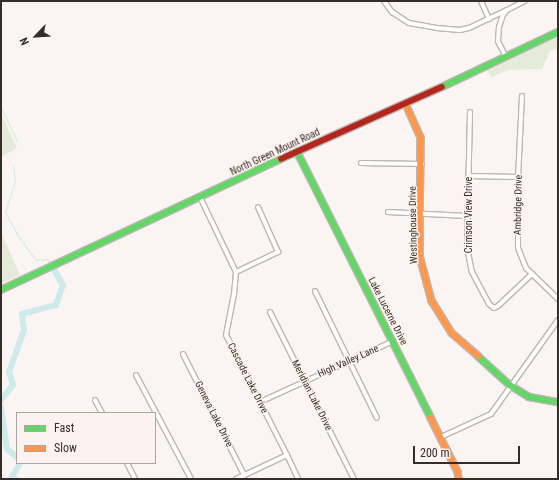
<!DOCTYPE html>
<style>
body{margin:0}
#map{position:relative;width:559px;height:480px;overflow:hidden;background:#faf4f2;font-family:"Roboto Condensed",sans-serif}
div>[style]{position:absolute}
[style*='--x']{left:calc(var(--x)*1px);top:calc(var(--y)*1px);width:calc(var(--w)*1px);rotate:calc(var(--a)*1deg)}
.green>*{inset:0;background:#e6ebd9}
.stream>*{height:1px;margin:-0.5px;padding:0 0.5px;transform-origin:0.5px;border-radius:0.5px;background:#ceeaea}
.river>*{height:6px;margin:-3px;padding:0 3px;transform-origin:3px;border-radius:3px;background:#ceeaea}
.roads{filter:drop-shadow(1px 0 #beb6b3) drop-shadow(-1px 0 #beb6b3) drop-shadow(0 1px #beb6b3) drop-shadow(0 -1px #beb6b3)}
.street>*{height:4px;margin:-2px;padding:0 2px;transform-origin:2px;border-radius:2px;background:#fefdfd}
.fast>*{height:5.5px;margin:-2.75px;padding:0 2.75px;transform-origin:2.75px;border-radius:2.75px;background:#63d668}
.slow>*{height:5.5px;margin:-2.75px;padding:0 2.75px;transform-origin:2.75px;border-radius:2.75px;background:#ff974d}
.jam>*{height:5.5px;margin:-2.75px;padding:0 2.75px;transform-origin:2.75px;border-radius:2.75px;background:#b3261e}
span{translate:-50% -50%;white-space:nowrap;text-align:center;line-height:1.15;-webkit-text-stroke:3px #fdf3ee;paint-order:stroke}
.street-label{font-size:10px;color:#362d28}
.frame{position:absolute;inset:0;border:2px solid #362d28;pointer-events:none}
.legend{position:absolute;left:16px;top:412px;width:140px;height:52px;box-sizing:border-box;background:#fdf3ee;border:1px solid #ada49f;margin:0;padding:5px 7px;list-style:none;font-size:12px;color:#362d28}
.legend li{display:flex;align-items:center;gap:8px;height:20px}
.legend b{width:20px;border:1px solid #ada49f}
.north{position:absolute;left:16px;top:16px;width:40px;height:40px;-webkit-text-stroke:3px #fdf3ee;paint-order:stroke;rotate:245deg;font-size:11px;font-weight:700;line-height:16px;text-align:center;color:#362d28}
.north::after{content:'';display:block;margin:auto;width:14px;height:18px;background:#362d28;clip-path:polygon(50% 0,100% 100%,50% 72%,0 100%)}
.scale{position:absolute;left:413px;top:446px;width:107px;height:18px;box-sizing:border-box;border:2px solid #362d28;border-top:0;padding-left:5px;font-size:12px;line-height:14px;white-space:nowrap;color:#362d28;-webkit-text-stroke:3px #fdf3ee;paint-order:stroke}
</style>
<div id="map">
<div class="green">
<i style="clip-path:polygon(558px 36px,558px 48px,550px 51px,542px 69px,508px 70px,492px 77px,487px 71px)"></i>
<i style="clip-path:polygon(1px 113px,17px 148px,1px 157px)"></i>
<i style="clip-path:polygon(1px 232px,20px 275px,1px 284px)"></i>
</div>
<div class="stream">
<i style="--x:1;--y:107;--w:38;--a:65"></i>
<i style="--x:5;--y:211;--w:31;--a:-71"></i>
<i style="--x:15;--y:182;--w:16;--a:-97"></i>
<i style="--x:5;--y:212;--w:29;--a:61"></i>
<i style="--x:19;--y:237;--w:29;--a:54"></i>
<i style="--x:36;--y:260;--w:11;--a:-5"></i>
<i style="--x:47;--y:259;--w:6;--a:51"></i>
</div>
<div class="river">
<i style="--x:1;--y:400;--w:19;--a:-51"></i>
<i style="--x:13;--y:385;--w:14;--a:-107"></i>
<i style="--x:9;--y:372;--w:45;--a:-70.3"></i>
<i style="--x:24;--y:330;--w:16;--a:-97"></i>
<i style="--x:22;--y:314;--w:35;--a:-15"></i>
<i style="--x:56;--y:305;--w:21;--a:-71"></i>
<i style="--x:63;--y:285;--w:24;--a:-120"></i>
<i style="--x:1;--y:407;--w:42;--a:81.9"></i>
<i style="--x:7;--y:449;--w:13;--a:39"></i>
<i style="--x:15;--y:479;--w:4;--a:-146"></i>
<i style="--x:12;--y:477;--w:16;--a:-60"></i>
</div>
<div class="roads">
<div class="street">
<i style="--x:384;--y:1;--w:14;--a:54"></i>
<i style="--x:392;--y:12;--w:20;--a:33"></i>
<i style="--x:409;--y:23;--w:28;--a:10"></i>
<i style="--x:437;--y:28;--w:23;--a:5"></i>
<i style="--x:460;--y:30;--w:9;--a:-13"></i>
<i style="--x:469;--y:28;--w:42;--a:-25.3"></i>
<i style="--x:481;--y:1;--w:20;--a:66"></i>
<i style="--x:506;--y:57;--w:18;--a:-117"></i>
<i style="--x:498;--y:41;--w:14;--a:-86"></i>
<i style="--x:499;--y:27;--w:13;--a:-72"></i>
<i style="--x:503;--y:15;--w:6;--a:-51"></i>
<i style="--x:507;--y:10;--w:20;--a:-27"></i>
<i style="--x:522;--y:96;--w:81;--a:92.8"></i>
<i style="--x:518;--y:177;--w:71;--a:90"></i>
<i style="--x:518;--y:248;--w:22;--a:68"></i>
<i style="--x:526;--y:268;--w:45;--a:44.1"></i>
<i style="--x:470;--y:112;--w:135;--a:91.3"></i>
<i style="--x:467;--y:247;--w:25;--a:79"></i>
<i style="--x:472;--y:272;--w:36;--a:62"></i>
<i style="--x:489;--y:304;--w:6;--a:39"></i>
<i style="--x:494;--y:308;--w:4;--a:-27"></i>
<i style="--x:498;--y:306;--w:47;--a:-43.3"></i>
<i style="--x:361;--y:163;--w:61;--a:0.9"></i>
<i style="--x:469;--y:176;--w:49;--a:1.2"></i>
<i style="--x:200;--y:197;--w:83;--a:64.4"></i>
<i style="--x:236;--y:272;--w:22;--a:95"></i>
<i style="--x:234;--y:294;--w:42;--a:101"></i>
<i style="--x:226;--y:335;--w:135;--a:63.1"></i>
<i style="--x:287;--y:455;--w:56;--a:154.8"></i>
<i style="--x:388;--y:212;--w:79;--a:2.9"></i>
<i style="--x:236;--y:272;--w:47;--a:-25.5"></i>
<i style="--x:278;--y:252;--w:49;--a:-114"></i>
<i style="--x:315;--y:291;--w:141;--a:64"></i>
<i style="--x:270;--y:312;--w:187;--a:63.3"></i>
<i style="--x:183;--y:354;--w:136;--a:63.2"></i>
<i style="--x:136;--y:375;--w:118;--a:62.1"></i>
<i style="--x:95;--y:400;--w:15;--a:62"></i>
<i style="--x:260;--y:402;--w:146;--a:-24.6"></i>
<i style="--x:441;--y:437;--w:55;--a:-24.7"></i>
<i style="--x:491;--y:414;--w:115;--a:-54.5"></i>
<i style="--x:287;--y:455;--w:26;--a:65"></i>
<i style="--x:127;--y:463;--w:18;--a:63"></i>
</div>
<div class="fast">
<i style="--x:442;--y:87;--w:128;--a:-25.4"></i>
<i style="--x:297;--y:151;--w:299;--a:63.3"></i>
<i style="--x:1;--y:290;--w:309;--a:-25.1"></i>
<i style="--x:478;--y:356;--w:43;--a:42.2"></i>
<i style="--x:510;--y:385;--w:22;--a:32"></i>
<i style="--x:529;--y:397;--w:29;--a:10"></i>
</div>
<div class="slow">
<i style="--x:406;--y:104;--w:37;--a:66"></i>
<i style="--x:421;--y:138;--w:118;--a:90.5"></i>
<i style="--x:420;--y:256;--w:47;--a:75.1"></i>
<i style="--x:432;--y:301;--w:38;--a:58"></i>
<i style="--x:452;--y:333;--w:35;--a:41"></i>
<i style="--x:431;--y:418;--w:60;--a:63.4"></i>
<i style="--x:458;--y:472;--w:7;--a:82"></i>
</div>
<div class="jam">
<i style="--x:281;--y:159;--w:176;--a:-24.1"></i>
</div>
</div>
<div class="street-label">
<span style="left:275px;top:152px;rotate:-25deg">North Green Mount Road</span>
<span style="left:518px;top:205px;rotate:-89deg">Ambridge Drive</span>
<span style="left:469px;top:215px;rotate:-90deg">Crimson View Drive</span>
<span style="left:413px;top:225px;rotate:-91deg">Westinghouse Drive</span>
<span style="left:388px;top:311px;rotate:63deg">Lake Lucerne Drive</span>
<span style="left:348px;top:361px;rotate:-24deg">High Valley Lane</span>
<span style="left:248px;top:378px;rotate:63deg">Cascade Lake Drive</span>
<span style="left:312px;top:395px;rotate:63deg">Meridian Lake Drive</span>
<span style="left:214px;top:414px;rotate:63deg">Geneva Lake Drive</span>
</div>
<div class="frame"></div>
<ul class="legend">
<li><b style="height:5px;background:#63d668"></b>Fast</li>
<li><b style="height:5px;background:#ff974d"></b>Slow</li>
</ul>
<div class="north">N</div>
<div class="scale">200 m</div>
</div>
